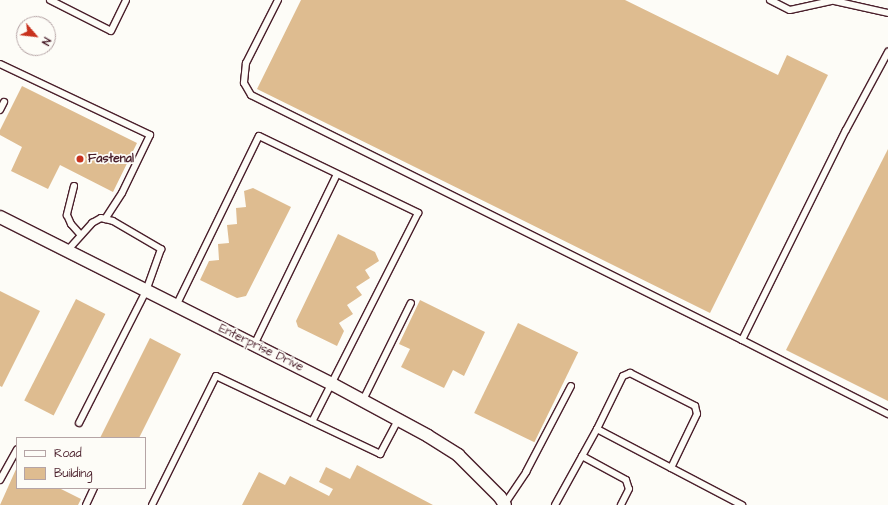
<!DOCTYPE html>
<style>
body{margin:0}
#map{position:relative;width:888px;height:505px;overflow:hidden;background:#fdfcf7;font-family:"Architects Daughter",sans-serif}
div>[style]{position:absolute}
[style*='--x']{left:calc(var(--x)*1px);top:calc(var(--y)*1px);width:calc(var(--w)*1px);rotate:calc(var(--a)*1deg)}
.building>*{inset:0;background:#debc90;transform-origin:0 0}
.roads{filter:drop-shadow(1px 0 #4a1f2b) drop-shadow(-1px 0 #4a1f2b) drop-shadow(0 1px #4a1f2b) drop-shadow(0 -1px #4a1f2b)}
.lane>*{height:6px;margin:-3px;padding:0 3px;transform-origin:3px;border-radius:3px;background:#fdfcf7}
.street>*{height:12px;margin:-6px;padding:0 6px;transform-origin:6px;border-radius:6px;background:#fdfcf7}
.dots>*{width:11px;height:11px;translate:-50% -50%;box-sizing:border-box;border:2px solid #fdfcf7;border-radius:50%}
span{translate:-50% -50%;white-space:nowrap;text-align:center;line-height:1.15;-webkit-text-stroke:3.5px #fdfcf7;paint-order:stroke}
.poi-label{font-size:12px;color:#4a1f2b;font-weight:700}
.left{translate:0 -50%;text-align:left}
.street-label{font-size:12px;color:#4a1f2b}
.legend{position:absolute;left:16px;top:437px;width:130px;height:52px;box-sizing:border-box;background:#fdfcf7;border:1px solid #b5a4a5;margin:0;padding:5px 7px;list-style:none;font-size:12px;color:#4a1f2b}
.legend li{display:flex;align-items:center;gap:8px;height:20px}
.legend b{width:20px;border:1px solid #b5a4a5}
.north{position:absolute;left:16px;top:16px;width:40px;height:40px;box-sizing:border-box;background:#fdfcf7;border:1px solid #b5a4a5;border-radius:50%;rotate:118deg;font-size:11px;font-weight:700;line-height:16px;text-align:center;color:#4a1f2b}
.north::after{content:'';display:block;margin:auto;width:14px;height:18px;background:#c8321e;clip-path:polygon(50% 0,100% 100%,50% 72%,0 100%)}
</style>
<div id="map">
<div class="building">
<i style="clip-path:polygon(301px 0,625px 0,778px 75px,787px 55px,828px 75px,710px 313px,257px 89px)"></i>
<i style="clip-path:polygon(22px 86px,137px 143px,113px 192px,60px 165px,48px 189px,11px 171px,22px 147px,0 135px,0 130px)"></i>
<i style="clip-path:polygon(888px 149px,888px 401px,786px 350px)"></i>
<i style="clip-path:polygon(253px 188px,291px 207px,246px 296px,237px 298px,200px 280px,209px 261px,219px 260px,218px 244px,229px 243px,227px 225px,237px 224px,236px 208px,246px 207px,244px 191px)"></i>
<i style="clip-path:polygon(338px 234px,375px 252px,379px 261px,365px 270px,370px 278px,356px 287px,362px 295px,347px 305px,353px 314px,339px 323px,344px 331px,337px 346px,298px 327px,296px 321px)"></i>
<i style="clip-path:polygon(0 291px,40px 311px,2px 387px,0 386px)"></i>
<i style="left:76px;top:299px;width:33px;height:114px;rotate:27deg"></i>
<i style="clip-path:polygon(420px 300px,485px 332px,464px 376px,453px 370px,444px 388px,401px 367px,410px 349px,399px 344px)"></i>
<i style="left:518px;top:323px;width:67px;height:100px;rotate:26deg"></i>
<i style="clip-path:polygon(150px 338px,181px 354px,139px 438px,100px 438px)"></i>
<i style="clip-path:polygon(357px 465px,433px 505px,242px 505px,259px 472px,285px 485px,290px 476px,329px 496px,333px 489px,319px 482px,326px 467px,350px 479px)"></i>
<i style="clip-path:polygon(17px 467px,17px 488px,59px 488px,81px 499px,78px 505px,0 505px)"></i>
</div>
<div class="roads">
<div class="lane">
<i style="--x:50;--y:0;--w:68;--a:26.9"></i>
<i style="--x:111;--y:31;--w:34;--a:-64"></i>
<i style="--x:278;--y:0;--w:71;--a:116.9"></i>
<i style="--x:246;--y:63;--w:20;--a:96"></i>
<i style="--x:244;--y:83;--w:14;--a:60"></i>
<i style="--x:251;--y:95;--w:549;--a:26.52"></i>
<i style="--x:742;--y:340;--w:234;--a:-63.7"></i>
<i style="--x:846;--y:130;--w:89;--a:-61.7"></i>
<i style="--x:770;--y:0;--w:22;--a:27"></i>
<i style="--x:790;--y:10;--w:42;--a:-12.4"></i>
<i style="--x:830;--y:0;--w:59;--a:12.6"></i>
<i style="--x:0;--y:64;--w:166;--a:25.3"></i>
<i style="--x:150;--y:135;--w:64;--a:115.8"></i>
<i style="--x:122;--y:193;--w:31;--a:123"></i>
<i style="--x:0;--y:110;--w:9;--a:-63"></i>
<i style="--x:74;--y:186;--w:30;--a:104"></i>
<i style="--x:67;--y:215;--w:10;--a:66"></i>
<i style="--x:71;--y:224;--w:13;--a:48"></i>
<i style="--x:67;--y:251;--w:38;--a:-48"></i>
<i style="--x:92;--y:223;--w:10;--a:-29"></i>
<i style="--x:101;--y:218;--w:12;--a:14"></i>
<i style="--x:113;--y:221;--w:56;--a:30.3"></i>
<i style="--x:161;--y:249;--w:45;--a:109.7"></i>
<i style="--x:146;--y:291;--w:148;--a:116.9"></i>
<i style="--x:176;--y:306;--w:189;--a:-64"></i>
<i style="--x:259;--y:136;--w:177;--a:25.8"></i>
<i style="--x:418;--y:213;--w:234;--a:116.9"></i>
<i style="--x:742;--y:340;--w:164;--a:26.9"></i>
<i style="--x:254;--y:345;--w:190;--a:-64.1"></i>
<i style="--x:363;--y:400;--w:108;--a:-63.7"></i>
<i style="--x:597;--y:429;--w:59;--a:-63.9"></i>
<i style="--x:623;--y:376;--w:8;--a:-23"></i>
<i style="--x:630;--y:373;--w:73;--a:26.9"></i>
<i style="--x:695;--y:406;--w:8;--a:76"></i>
<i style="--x:697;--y:414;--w:60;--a:115.7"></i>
<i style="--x:582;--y:456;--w:50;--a:28.6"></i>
<i style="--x:626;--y:480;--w:9;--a:72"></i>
<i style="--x:629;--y:489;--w:18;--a:117"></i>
<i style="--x:0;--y:480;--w:35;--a:-61"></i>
<i style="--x:86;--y:505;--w:19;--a:-65"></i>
<i style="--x:152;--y:505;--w:144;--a:-63.6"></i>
<i style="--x:216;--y:376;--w:182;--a:25.4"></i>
<i style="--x:380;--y:454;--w:38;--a:-62"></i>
<i style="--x:504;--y:505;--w:40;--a:-56"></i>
<i style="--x:526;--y:472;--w:97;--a:-62.4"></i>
<i style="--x:555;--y:505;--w:87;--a:-61.1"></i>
<i style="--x:597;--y:429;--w:164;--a:27.7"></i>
</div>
<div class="street">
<i style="--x:0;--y:217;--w:372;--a:26.7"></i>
<i style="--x:332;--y:384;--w:109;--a:28.4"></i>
<i style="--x:428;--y:436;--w:36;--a:32"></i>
<i style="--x:458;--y:455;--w:59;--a:45"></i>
<i style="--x:500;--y:497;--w:9;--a:58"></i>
</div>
</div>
<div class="dots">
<i style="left:80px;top:159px;background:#c8321e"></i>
</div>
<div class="poi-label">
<span class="left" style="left:88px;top:159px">Fastenal</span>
</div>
<div class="street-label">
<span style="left:261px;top:348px;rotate:26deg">Enterprise Drive</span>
</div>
<ul class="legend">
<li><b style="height:5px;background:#fdfcf7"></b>Road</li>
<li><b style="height:11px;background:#debc90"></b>Building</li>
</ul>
<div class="north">N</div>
</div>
